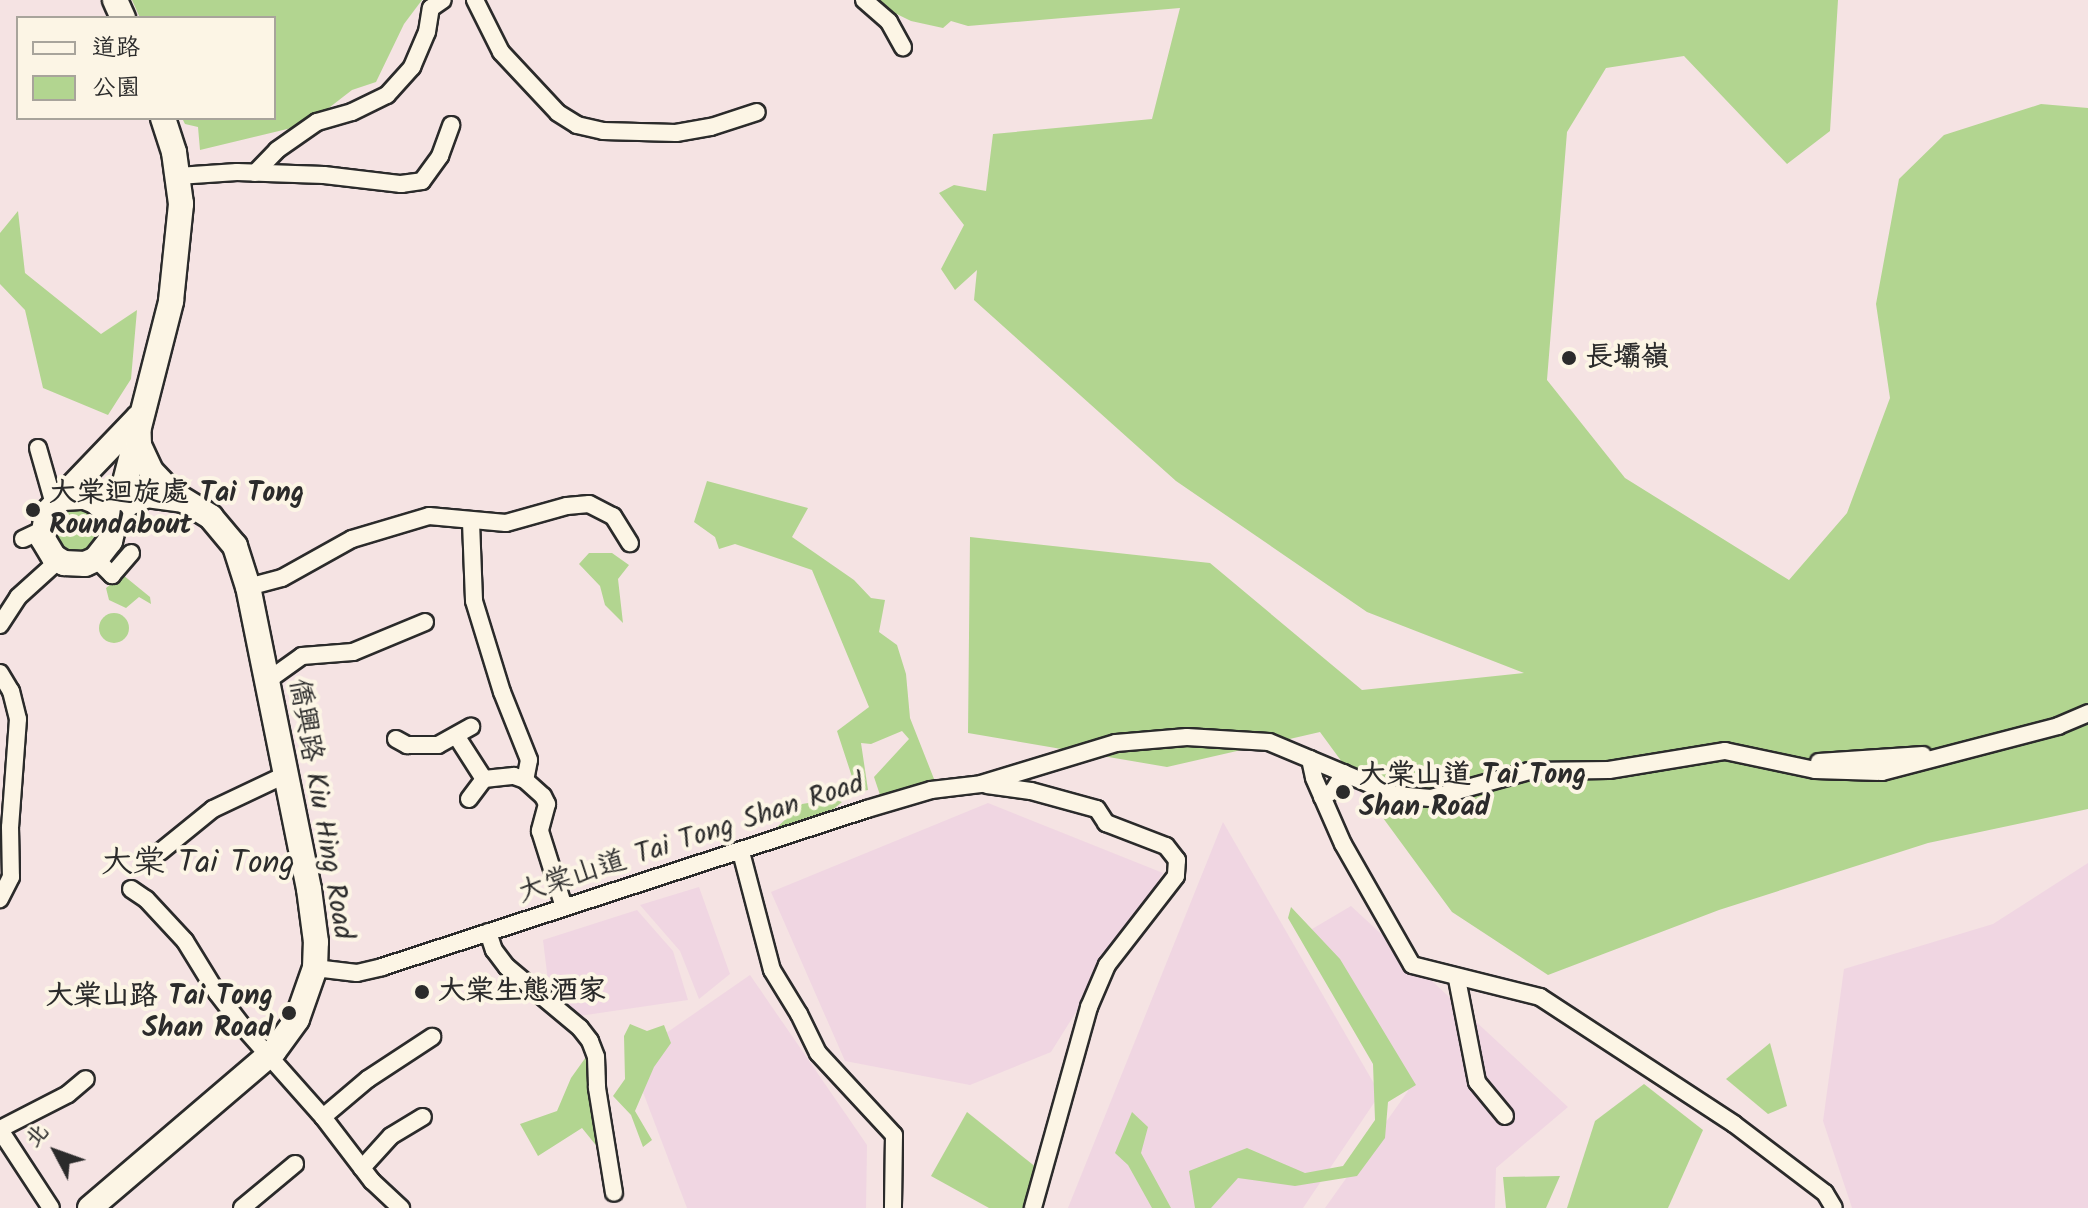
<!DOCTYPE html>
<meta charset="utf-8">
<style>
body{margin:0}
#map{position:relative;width:2088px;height:1208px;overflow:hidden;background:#f5e3e3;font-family:Kalam,"LXGW WenKai TC",sans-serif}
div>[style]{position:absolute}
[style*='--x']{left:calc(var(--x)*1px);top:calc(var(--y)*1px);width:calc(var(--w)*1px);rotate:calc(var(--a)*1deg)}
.built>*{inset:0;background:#f0d6e2}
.green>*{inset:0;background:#b2d590}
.round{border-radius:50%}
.roads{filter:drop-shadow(2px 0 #2b2b2b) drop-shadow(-2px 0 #2b2b2b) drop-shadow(0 2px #2b2b2b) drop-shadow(0 -2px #2b2b2b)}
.street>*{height:16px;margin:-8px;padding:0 8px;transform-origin:8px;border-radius:8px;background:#fcf5e5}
.secondary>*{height:24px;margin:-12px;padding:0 12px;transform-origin:12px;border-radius:12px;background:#fcf5e5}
.dots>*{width:22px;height:22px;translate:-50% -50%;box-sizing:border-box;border:4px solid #fcf5e5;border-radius:50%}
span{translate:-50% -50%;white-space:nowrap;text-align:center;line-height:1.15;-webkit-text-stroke:8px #fcf5e5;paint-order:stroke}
.poi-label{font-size:28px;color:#2b2b2b;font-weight:700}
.left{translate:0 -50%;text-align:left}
.right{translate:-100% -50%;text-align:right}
.street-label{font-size:28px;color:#2b2b2b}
.quarter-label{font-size:32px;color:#2b2b2b}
.legend{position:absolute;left:16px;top:16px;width:260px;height:104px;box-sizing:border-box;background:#fcf5e5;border:2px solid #a8a49b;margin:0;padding:10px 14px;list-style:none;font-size:24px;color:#2b2b2b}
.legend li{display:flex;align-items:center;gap:16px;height:40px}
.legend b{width:40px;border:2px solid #a8a49b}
.north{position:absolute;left:16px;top:1112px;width:80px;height:80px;-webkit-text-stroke:6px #fcf5e5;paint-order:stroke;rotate:311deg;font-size:22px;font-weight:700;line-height:32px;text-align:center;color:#2b2b2b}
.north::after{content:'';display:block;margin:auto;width:28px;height:36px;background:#2b2b2b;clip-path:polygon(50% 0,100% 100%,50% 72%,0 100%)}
</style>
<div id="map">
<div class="built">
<i style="clip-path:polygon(988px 803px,1163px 873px,1051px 1052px,970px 1085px,845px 1061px,771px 892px)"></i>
<i style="clip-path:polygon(1223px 822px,1380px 1094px,1303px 1208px,1068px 1208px)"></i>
<i style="clip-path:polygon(2088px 863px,2088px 1208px,1852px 1208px,1823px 1121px,1844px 969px,1993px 924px)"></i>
<i style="clip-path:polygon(699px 887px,730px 974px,699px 999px,680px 951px,640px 905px)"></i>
<i style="clip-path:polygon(1351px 906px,1568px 1107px,1496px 1168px,1495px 1208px,1325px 1208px,1408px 1091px,1307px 932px)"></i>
<i style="clip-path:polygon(637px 910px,673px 951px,688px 1000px,579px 1016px,548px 981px,543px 940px)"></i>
<i style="clip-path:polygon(750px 975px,867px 1145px,866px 1208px,687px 1208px,630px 1058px)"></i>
</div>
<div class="green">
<i style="clip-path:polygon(132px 0,422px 0,404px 24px,376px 82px,352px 90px,308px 124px,200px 150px,198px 127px,185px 124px,182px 118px,274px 118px,274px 18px,140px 18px)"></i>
<i style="clip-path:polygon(868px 0,1838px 0,1830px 131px,1787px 164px,1684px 56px,1606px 68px,1567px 132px,1547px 380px,1625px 478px,1789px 580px,1847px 513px,1890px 398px,1876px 304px,1899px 179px,1944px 135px,2041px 104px,2088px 108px,2088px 809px,1928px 843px,1719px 910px,1548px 975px,1452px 912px,1320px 732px,1167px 767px,968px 733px,970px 537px,1210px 563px,1362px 690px,1524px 673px,1367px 612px,1176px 481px,974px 300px,977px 270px,955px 290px,941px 269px,964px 225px,939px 193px,954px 185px,986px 191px,993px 134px,1152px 119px,1180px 8px,968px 26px,951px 21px,943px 28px,911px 21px)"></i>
<i style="clip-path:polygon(18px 211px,25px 273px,101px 334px,137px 310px,131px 379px,108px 415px,43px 388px,25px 310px,0 284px,0 233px)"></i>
<i style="clip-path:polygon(707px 481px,808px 508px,792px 537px,854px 580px,871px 598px,885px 600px,879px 632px,897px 645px,906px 674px,910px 718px,936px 784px,905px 787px,881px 798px,874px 777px,909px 739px,902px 731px,871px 744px,861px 743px,868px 790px,857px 792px,837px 731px,869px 707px,812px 570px,735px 544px,719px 549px,715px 537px,694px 522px)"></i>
<i style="clip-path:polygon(88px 508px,102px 529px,98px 546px,77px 557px,56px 546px,52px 523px,63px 509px)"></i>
<i style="clip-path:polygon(589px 553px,612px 553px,629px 565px,618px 579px,623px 623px,605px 605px,600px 586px,579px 564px)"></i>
<i style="clip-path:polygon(123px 575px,150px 597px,151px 604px,139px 597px,126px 608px,109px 600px,106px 588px)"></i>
<i class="round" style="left:99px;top:613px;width:30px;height:30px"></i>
<i style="clip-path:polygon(833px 799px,842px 802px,819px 821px,774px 830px,802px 804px)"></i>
<i style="clip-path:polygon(1291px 907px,1340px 959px,1416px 1085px,1388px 1102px,1385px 1138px,1357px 1176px,1295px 1186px,1238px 1178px,1211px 1208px,1195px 1208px,1189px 1171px,1247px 1148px,1305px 1173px,1343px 1166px,1375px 1120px,1373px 1064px,1288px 918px)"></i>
<i style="clip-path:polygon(630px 1024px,647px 1031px,664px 1025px,671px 1043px,654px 1067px,635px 1111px,652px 1140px,643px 1147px,631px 1115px,613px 1096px,625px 1079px,624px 1036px)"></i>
<i style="clip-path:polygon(1770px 1043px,1787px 1106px,1768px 1114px,1726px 1079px)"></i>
<i style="clip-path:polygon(586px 1057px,590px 1057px,593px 1077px,588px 1074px,589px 1100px,595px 1098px,599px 1149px,582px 1128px,538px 1156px,520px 1124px,557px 1111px,571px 1078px)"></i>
<i style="clip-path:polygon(1644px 1084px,1703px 1130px,1668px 1208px,1567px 1208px,1595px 1121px)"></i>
<i style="clip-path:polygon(967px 1112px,1037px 1168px,1032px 1199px,1025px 1208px,989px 1208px,931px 1176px)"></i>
<i style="clip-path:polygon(1132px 1112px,1148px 1127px,1141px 1153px,1171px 1208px,1152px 1208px,1128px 1165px,1115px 1153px)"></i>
<i style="clip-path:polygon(1560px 1176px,1546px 1208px,1506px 1208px,1503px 1177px)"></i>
</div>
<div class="roads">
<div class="street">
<i style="--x:475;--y:0;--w:58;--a:63.4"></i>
<i style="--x:501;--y:52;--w:83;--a:46.9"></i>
<i style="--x:558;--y:113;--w:22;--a:32"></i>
<i style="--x:577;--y:125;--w:27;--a:13"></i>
<i style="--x:603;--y:131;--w:73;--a:1.6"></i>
<i style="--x:676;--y:133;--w:36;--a:-10"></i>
<i style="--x:711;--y:127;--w:48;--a:-18.1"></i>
<i style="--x:864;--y:0;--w:33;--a:41"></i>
<i style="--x:889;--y:22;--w:29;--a:61"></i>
<i style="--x:255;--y:173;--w:32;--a:-46"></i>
<i style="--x:277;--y:150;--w:49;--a:-35"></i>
<i style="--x:317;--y:122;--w:36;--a:-16"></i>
<i style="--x:352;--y:112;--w:39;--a:-26"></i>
<i style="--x:387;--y:95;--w:38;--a:-48"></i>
<i style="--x:412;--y:67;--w:38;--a:-67"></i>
<i style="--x:427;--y:32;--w:24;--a:-81"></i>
<i style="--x:431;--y:8;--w:14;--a:-34"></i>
<i style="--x:178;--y:176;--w:59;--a:-3.9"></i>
<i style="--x:237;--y:172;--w:87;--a:2"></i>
<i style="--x:324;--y:175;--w:78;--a:6.7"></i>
<i style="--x:401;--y:184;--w:21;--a:-8"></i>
<i style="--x:422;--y:181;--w:31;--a:-54"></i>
<i style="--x:440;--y:156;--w:33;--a:-70"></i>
<i style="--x:38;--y:448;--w:58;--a:74.1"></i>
<i style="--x:471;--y:522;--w:79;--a:87.8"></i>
<i style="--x:474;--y:601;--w:95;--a:72.9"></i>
<i style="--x:502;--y:692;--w:73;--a:68.3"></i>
<i style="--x:529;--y:760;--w:20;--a:101"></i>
<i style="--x:23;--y:539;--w:21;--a:-25"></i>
<i style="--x:96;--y:559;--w:23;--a:45"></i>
<i style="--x:112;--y:575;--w:29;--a:-49"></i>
<i style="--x:248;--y:587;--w:35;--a:-15"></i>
<i style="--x:282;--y:578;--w:80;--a:-29.1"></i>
<i style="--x:352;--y:539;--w:80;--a:-16.6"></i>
<i style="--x:429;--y:516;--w:77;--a:5.2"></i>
<i style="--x:506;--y:523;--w:63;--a:-15.6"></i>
<i style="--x:567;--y:506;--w:22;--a:-5"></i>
<i style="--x:589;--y:504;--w:27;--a:27"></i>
<i style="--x:613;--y:516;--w:32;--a:58"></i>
<i style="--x:0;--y:625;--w:33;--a:-57"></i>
<i style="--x:18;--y:597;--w:55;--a:-42.1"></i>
<i style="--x:0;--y:673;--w:21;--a:59"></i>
<i style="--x:11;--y:691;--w:29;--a:76"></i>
<i style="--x:18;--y:719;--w:108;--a:94.2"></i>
<i style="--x:10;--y:827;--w:50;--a:88.9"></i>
<i style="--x:11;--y:877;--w:25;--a:117"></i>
<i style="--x:267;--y:681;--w:43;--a:-35.5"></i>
<i style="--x:302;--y:656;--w:51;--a:-4.5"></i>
<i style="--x:353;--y:652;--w:78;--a:-22.6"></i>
<i style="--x:457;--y:737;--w:50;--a:57.3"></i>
<i style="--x:484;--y:779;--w:25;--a:127"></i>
<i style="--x:396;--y:739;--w:13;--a:29"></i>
<i style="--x:407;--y:745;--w:31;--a:0"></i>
<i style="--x:438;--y:745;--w:38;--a:-29"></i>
<i style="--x:1310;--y:759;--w:19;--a:78"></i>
<i style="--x:1314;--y:778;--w:72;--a:66.3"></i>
<i style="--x:1343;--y:844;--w:139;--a:60.3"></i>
<i style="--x:1412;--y:965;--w:132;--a:14"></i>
<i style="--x:1540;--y:997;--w:232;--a:33.2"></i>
<i style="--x:1734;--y:1124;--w:114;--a:37.2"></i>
<i style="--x:1825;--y:1193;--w:17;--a:59"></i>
<i style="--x:1819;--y:762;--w:104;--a:-3.9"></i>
<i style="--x:484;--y:779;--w:30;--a:-6"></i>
<i style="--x:514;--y:776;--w:12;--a:20"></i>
<i style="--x:525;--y:780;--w:24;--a:42"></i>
<i style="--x:543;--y:796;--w:9;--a:63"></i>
<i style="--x:547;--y:804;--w:28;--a:105"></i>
<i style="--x:540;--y:831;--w:80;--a:72.5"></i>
<i style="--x:987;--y:785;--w:44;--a:7.8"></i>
<i style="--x:1031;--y:791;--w:68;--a:15.3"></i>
<i style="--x:1097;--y:809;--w:17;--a:57"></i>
<i style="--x:1106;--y:823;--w:64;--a:21"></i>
<i style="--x:1166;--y:846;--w:18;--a:52"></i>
<i style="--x:1177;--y:860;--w:16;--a:94"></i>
<i style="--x:1176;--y:876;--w:113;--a:127.8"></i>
<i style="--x:1107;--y:965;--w:46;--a:113.2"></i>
<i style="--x:1089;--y:1007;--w:209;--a:105.6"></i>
<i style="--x:1322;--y:797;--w:13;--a:-29"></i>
<i style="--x:1333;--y:791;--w:21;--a:-59"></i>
<i style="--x:160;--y:852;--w:68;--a:-39.1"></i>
<i style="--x:213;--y:809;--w:80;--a:-25.3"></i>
<i style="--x:741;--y:852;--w:122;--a:75.3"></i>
<i style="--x:772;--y:970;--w:52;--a:58.5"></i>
<i style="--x:799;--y:1014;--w:43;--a:64"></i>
<i style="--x:818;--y:1053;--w:112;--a:47.2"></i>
<i style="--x:894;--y:1135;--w:73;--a:90.8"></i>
<i style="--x:131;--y:889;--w:18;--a:34"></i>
<i style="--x:146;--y:899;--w:57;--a:47.1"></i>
<i style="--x:185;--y:941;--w:61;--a:58.4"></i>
<i style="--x:217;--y:993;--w:44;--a:52.4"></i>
<i style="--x:244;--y:1028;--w:119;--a:48.4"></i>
<i style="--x:323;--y:1117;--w:81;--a:52.6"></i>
<i style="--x:372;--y:1181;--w:40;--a:43"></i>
<i style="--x:488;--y:932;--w:19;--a:72"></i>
<i style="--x:494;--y:950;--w:21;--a:53"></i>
<i style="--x:507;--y:967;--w:95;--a:39.9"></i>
<i style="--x:580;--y:1028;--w:16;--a:52"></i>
<i style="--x:590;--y:1041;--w:17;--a:69"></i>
<i style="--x:596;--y:1057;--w:31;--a:88"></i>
<i style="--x:597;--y:1088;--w:106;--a:80.8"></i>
<i style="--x:315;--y:968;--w:42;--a:6.8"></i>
<i style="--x:357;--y:973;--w:26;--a:-13"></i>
<i style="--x:382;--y:967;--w:510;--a:-18.04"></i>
<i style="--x:867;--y:809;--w:67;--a:-16.5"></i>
<i style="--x:931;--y:790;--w:50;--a:-6.8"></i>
<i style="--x:981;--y:784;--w:141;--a:-16.9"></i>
<i style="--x:1116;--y:743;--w:71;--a:-4.8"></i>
<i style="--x:1187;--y:737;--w:82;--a:3.5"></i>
<i style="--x:1269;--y:742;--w:138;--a:22.7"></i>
<i style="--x:1396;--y:795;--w:35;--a:5"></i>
<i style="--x:1431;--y:798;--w:102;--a:-15.4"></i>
<i style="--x:1529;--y:771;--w:80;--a:-0.7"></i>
<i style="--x:1609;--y:770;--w:118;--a:-9.3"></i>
<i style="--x:1725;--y:751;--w:92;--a:11.9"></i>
<i style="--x:1815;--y:770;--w:67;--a:1.7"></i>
<i style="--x:1882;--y:772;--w:182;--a:-14.6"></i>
<i style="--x:2058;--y:726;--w:33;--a:-23"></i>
<i style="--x:1457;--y:979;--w:105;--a:79"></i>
<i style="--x:1477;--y:1082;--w:44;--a:50.5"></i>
<i style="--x:323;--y:1117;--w:59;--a:-40.2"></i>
<i style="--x:368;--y:1079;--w:77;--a:-33.3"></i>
<i style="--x:0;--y:1129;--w:76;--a:-27.2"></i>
<i style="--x:68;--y:1094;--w:23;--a:-40"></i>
<i style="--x:0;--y:1130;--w:93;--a:56.8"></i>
<i style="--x:362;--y:1168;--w:43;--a:-47.8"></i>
<i style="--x:391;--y:1136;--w:37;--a:-31"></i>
<i style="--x:242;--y:1208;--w:69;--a:-39.7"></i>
</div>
<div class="secondary">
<i style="--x:115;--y:0;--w:20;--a:66"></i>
<i style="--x:138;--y:418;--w:132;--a:133.8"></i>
<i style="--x:47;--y:513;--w:26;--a:99"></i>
<i style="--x:43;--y:539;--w:21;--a:59"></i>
<i style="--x:54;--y:557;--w:12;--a:31"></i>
<i style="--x:64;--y:563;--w:21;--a:3"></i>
<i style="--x:85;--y:564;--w:12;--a:-24"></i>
<i style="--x:96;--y:559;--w:23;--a:-52"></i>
<i style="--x:110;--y:541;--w:248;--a:-75.7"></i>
<i style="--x:171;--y:301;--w:98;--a:-84.1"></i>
<i style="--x:181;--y:204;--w:52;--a:-97.7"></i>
<i style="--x:174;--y:152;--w:36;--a:-108"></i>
<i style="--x:63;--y:498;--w:22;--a:-3"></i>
<i style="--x:85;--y:497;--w:11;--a:22"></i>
<i style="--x:95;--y:501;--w:12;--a:42"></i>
<i style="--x:104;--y:509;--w:23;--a:70"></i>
<i style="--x:115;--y:518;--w:18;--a:-49"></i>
<i style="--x:127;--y:504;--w:22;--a:-24"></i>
<i style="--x:147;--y:495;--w:34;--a:8"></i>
<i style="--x:90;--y:1208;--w:242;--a:-40.5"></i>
<i style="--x:274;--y:1051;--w:39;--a:-54"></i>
<i style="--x:297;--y:1019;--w:54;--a:-70.6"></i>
<i style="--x:315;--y:968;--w:26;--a:-88"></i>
<i style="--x:316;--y:942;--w:53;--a:-97.5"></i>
<i style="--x:309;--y:889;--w:308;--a:-101.4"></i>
<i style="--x:248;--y:587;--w:43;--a:-107.6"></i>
<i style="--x:235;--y:546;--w:38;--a:-130"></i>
<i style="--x:211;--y:517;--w:46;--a:-148.4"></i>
<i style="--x:172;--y:493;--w:30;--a:-134"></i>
<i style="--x:151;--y:471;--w:29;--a:-115"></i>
<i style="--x:139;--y:445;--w:27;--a:-92"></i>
</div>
</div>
<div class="dots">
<i style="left:1569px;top:358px;background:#2b2b2b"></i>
<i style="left:33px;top:510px;background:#2b2b2b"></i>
<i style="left:1343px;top:792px;background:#2b2b2b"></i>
<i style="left:422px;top:992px;background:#2b2b2b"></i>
<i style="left:289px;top:1013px;background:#2b2b2b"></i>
</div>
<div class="poi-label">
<span class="left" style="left:1585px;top:358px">長壩嶺</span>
<span class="left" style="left:49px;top:510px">大棠迴旋處 Tai Tong<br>Roundabout</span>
<span class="left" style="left:1359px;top:792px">大棠山道 Tai Tong<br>Shan Road</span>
<span class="left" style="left:438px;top:992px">大棠生態酒家</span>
<span class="right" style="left:273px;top:1013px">大棠山路 Tai Tong<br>Shan Road</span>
</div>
<div class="street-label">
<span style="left:320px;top:809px;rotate:80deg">僑興路 Kiu Hing Road</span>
<span style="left:691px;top:839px;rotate:-18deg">大棠山道 Tai Tong Shan Road</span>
</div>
<div class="quarter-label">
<span style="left:198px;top:864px">大棠 Tai Tong</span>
</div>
<ul class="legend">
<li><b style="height:10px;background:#fcf5e5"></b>道路</li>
<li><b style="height:22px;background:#b2d590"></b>公園</li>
</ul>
<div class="north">北</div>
</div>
